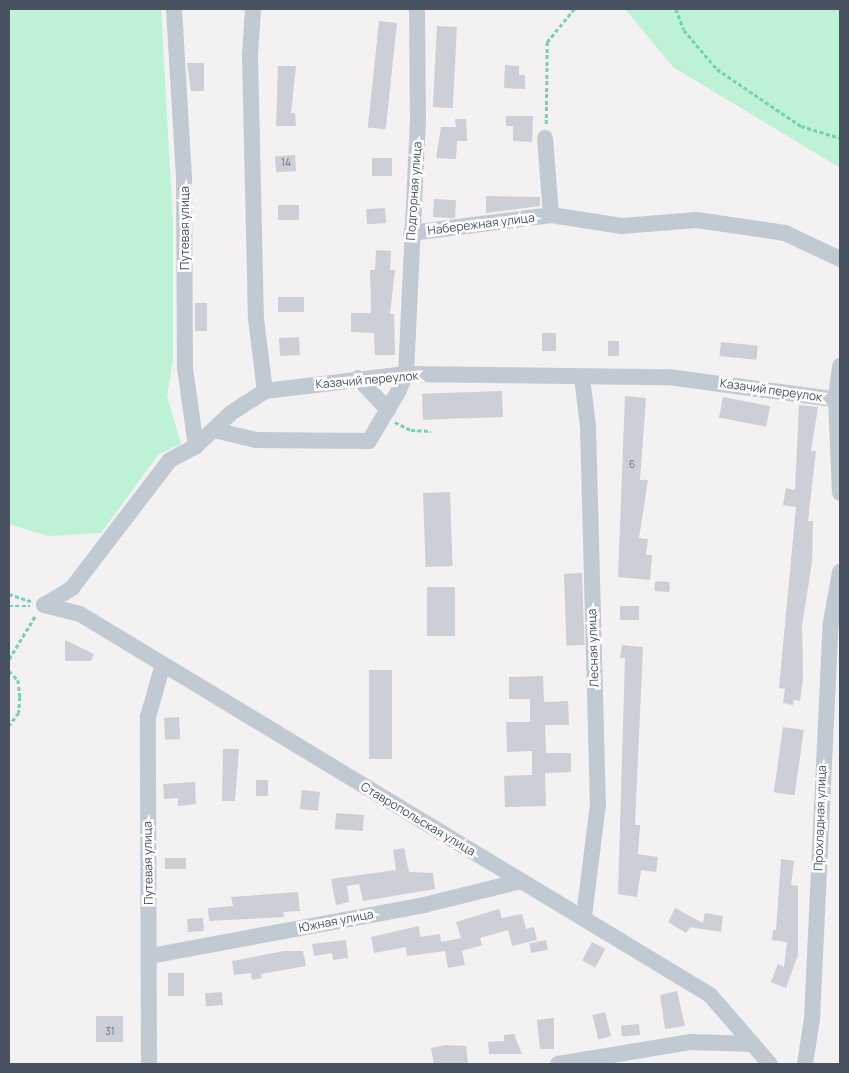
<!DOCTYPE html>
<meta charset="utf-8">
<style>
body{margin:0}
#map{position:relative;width:849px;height:1073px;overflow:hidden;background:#f3f1f1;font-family:Manrope,sans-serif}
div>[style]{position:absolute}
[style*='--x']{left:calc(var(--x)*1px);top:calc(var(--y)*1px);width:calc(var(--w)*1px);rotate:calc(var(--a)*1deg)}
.green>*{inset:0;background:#bef2d7}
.building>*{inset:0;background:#cdcfd6;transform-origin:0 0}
.path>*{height:2.5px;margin-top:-1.25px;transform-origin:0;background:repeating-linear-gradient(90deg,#74d2ac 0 4px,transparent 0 6.5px)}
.minor>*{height:16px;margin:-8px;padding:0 8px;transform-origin:8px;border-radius:8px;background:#c1cad3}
span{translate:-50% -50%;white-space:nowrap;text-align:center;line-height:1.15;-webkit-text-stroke:5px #fff;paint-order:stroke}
.number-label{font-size:10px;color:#69717e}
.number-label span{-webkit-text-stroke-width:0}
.street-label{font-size:12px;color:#485260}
.frame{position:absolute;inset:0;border:10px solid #485260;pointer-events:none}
</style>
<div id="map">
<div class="green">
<i style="clip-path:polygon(9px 9px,161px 9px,173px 223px,173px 359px,167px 396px,181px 444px,159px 454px,101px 533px,48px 536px,9px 524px)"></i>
<i style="clip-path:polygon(625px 9px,840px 9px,840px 168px,673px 67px)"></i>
</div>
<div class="building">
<i style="left:379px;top:21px;width:18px;height:107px;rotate:6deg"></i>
<i style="left:437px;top:26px;width:20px;height:81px;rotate:3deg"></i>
<i style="clip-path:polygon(187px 63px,204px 63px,204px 91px,191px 91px)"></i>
<i style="clip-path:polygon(505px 65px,519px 66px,519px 75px,525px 75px,525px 89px,504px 88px)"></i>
<i style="clip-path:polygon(278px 66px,296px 66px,291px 113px,295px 113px,296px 126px,276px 126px)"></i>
<i style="clip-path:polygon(506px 116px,533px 116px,532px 142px,513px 141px,513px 126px,506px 126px)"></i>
<i style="clip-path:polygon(455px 119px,466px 119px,467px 141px,457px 141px,456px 159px,436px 158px,441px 127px,456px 127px)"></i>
<i style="left:295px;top:155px;width:16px;height:20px;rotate:86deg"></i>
<i style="left:372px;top:158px;width:20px;height:18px"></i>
<i style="clip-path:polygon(486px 196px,540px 197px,540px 206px,486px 213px)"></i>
<i style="left:434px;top:199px;width:22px;height:18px;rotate:3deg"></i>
<i style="left:278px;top:205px;width:21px;height:15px"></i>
<i style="left:385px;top:208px;width:15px;height:19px;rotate:86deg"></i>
<i style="clip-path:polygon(376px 250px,391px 251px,390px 270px,395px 270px,390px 314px,394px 314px,395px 355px,375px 355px,374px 333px,351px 332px,351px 313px,371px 313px,370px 270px,375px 270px)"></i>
<i style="left:278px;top:297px;width:26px;height:15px"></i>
<i style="left:195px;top:303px;width:12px;height:28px"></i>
<i style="left:542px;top:333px;width:14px;height:18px"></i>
<i style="left:299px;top:337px;width:18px;height:20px;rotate:87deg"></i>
<i style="left:608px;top:341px;width:11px;height:15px"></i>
<i style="left:721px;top:342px;width:37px;height:14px;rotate:6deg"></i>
<i style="left:502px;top:391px;width:26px;height:80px;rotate:88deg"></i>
<i style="clip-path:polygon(625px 396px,646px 398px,640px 480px,648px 480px,639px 538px,648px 539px,646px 555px,652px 555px,650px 580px,618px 577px)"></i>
<i style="left:723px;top:397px;width:48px;height:21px;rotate:11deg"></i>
<i style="clip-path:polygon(799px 405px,818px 407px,811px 451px,816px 451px,808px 521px,813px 521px,812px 562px,802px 626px,803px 678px,800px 701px,794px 700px,793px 705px,783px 703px,785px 689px,779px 688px,796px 507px,783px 505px,786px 488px,795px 490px)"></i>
<i style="left:450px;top:492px;width:74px;height:27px;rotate:88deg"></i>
<i style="left:582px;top:573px;width:72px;height:18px;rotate:88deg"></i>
<i style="left:655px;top:581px;width:15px;height:10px;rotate:4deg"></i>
<i style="left:427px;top:587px;width:28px;height:49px"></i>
<i style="left:639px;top:606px;width:14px;height:19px;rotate:90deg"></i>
<i style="clip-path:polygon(65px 640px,94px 654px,91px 661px,65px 661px)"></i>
<i style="clip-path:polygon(622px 645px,643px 647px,635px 825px,640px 825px,638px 854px,658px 857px,656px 872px,641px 870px,637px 897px,618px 894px,625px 658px,620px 658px)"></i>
<i style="left:369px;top:670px;width:23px;height:89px"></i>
<i style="clip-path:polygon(543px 676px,544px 702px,568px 701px,569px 725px,545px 725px,546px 753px,571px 753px,571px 772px,545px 773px,546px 806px,505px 807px,504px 776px,532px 775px,532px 751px,507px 752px,506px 722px,530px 722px,530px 699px,509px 699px,509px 677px)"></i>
<i style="left:179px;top:717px;width:22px;height:15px;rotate:87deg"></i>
<i style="left:783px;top:727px;width:21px;height:66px;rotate:8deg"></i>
<i style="clip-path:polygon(223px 749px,239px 749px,235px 801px,222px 801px)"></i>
<i style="left:256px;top:780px;width:12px;height:16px"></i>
<i style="clip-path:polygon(195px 782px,196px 804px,178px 806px,178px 798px,164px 799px,163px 784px)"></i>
<i style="left:302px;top:790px;width:18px;height:19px;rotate:6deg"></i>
<i style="left:336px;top:813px;width:28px;height:16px;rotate:4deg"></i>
<i style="clip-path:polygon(404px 848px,409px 872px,433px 873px,435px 889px,363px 901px,359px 884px,347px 886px,349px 902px,336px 905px,331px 879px,396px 870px,393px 850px)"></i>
<i style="left:186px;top:858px;width:11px;height:21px;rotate:90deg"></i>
<i style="clip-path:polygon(781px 859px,794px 861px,791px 885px,798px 886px,798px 955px,786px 988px,771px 982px,778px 964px,784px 967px,787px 942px,772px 940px,773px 930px,776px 930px)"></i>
<i style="clip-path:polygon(298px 892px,300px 911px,283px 912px,284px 917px,209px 921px,208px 908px,233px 906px,231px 897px)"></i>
<i style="clip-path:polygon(675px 908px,703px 923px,705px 913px,723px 916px,721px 932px,690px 927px,686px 933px,668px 922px)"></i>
<i style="clip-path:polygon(499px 909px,502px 918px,522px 914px,526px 929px,534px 927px,537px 940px,512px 946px,508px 930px,480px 938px,482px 945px,462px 951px,465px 965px,448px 968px,445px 951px,407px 956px,406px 947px,374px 953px,371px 937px,419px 926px,420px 937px,440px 934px,441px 942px,461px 938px,456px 922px)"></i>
<i style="left:203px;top:918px;width:13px;height:16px;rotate:86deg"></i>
<i style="clip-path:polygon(346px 940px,348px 958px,333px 960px,332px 953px,314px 956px,312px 944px)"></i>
<i style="left:546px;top:940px;width:10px;height:17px;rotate:79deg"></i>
<i style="left:592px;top:942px;width:15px;height:21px;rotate:28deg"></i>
<i style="clip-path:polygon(284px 951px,303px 951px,306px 966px,261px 974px,262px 978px,252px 980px,251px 973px,234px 975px,232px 961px)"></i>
<i style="left:168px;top:973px;width:16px;height:23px"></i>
<i style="clip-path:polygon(677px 991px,685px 1026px,665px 1029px,660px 995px)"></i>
<i style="left:222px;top:992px;width:13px;height:17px;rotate:86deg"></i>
<i style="left:605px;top:1012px;width:25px;height:13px;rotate:76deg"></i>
<i style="left:96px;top:1016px;width:27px;height:26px"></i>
<i style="clip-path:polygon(554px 1018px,554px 1049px,540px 1049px,537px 1020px)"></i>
<i style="left:639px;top:1024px;width:11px;height:18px;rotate:85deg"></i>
<i style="clip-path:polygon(514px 1034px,522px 1054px,489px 1054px,488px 1042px,504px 1041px,504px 1035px)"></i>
<i style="clip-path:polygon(445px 1045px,466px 1046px,468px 1064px,434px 1064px,431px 1048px)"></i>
</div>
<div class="path">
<i style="--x:676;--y:9;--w:22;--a:69"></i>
<i style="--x:684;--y:30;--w:51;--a:49.8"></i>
<i style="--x:717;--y:69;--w:102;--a:34.2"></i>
<i style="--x:801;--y:126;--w:41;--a:17.1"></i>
<i style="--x:546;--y:124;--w:82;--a:-89.3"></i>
<i style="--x:547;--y:42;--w:43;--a:-50.7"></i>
<i style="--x:395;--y:422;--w:18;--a:27"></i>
<i style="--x:411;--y:430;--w:20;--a:3"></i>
<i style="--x:9;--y:594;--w:23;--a:18"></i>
<i style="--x:9;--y:606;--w:21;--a:0"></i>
<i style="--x:9;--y:659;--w:50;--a:-58.8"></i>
<i style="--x:9;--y:671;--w:13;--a:45"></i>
<i style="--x:18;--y:680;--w:17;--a:83"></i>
<i style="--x:20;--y:697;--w:16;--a:94"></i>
<i style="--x:19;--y:713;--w:16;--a:128"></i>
</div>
<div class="minor">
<i style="--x:174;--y:9;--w:169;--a:86.6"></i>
<i style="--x:184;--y:178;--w:190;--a:89.7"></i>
<i style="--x:185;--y:368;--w:79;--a:82"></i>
<i style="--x:253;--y:9;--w:47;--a:93.7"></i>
<i style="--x:250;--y:56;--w:263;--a:88.7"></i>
<i style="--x:256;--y:319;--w:73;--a:82.9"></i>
<i style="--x:545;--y:138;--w:77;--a:85.5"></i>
<i style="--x:411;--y:233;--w:141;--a:-7.3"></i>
<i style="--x:551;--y:215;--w:72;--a:8.8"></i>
<i style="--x:622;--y:226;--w:75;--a:-4.6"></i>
<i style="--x:697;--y:220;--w:89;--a:8.4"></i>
<i style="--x:785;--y:233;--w:61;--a:25.3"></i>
<i style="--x:840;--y:366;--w:33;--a:97"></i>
<i style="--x:836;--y:399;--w:94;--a:87.6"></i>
<i style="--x:358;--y:378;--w:44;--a:46.8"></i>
<i style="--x:582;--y:378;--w:48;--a:82.9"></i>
<i style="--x:588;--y:426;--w:378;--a:88.5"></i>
<i style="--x:598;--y:804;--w:114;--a:97.1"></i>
<i style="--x:214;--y:430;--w:43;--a:13.4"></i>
<i style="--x:256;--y:440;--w:113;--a:0.5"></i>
<i style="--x:369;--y:441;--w:57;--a:-59.4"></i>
<i style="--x:398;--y:392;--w:20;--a:-66"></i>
<i style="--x:406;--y:374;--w:251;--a:-87.3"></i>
<i style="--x:418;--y:123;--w:114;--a:-90.5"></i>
<i style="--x:44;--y:605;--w:33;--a:-31"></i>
<i style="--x:72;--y:588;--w:161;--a:-52.6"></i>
<i style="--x:170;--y:460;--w:30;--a:-28"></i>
<i style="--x:196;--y:446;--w:48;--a:-43.3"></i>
<i style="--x:231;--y:413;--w:40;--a:-32.9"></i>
<i style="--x:265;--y:391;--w:142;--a:-6.9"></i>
<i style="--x:406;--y:374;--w:262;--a:0.7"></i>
<i style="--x:668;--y:377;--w:174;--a:7.6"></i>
<i style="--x:44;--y:605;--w:37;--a:14"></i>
<i style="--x:80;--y:614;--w:736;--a:31.16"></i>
<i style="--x:710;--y:995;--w:91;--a:49"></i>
<i style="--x:150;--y:956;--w:279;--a:-10.5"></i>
<i style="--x:424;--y:905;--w:100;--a:-13.9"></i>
<i style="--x:149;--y:1064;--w:347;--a:-90.2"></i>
<i style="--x:148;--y:717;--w:55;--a:-74.2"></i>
<i style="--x:558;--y:1064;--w:135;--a:-9.4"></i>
<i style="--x:691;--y:1042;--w:62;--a:1.8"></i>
<i style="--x:805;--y:1064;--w:46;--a:-81.2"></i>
<i style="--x:812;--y:1019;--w:397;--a:-87.3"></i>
<i style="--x:831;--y:622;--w:51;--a:-79.8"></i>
</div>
<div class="number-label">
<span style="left:286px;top:163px">14</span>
<span style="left:632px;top:465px">6</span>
<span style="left:110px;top:1032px">31</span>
</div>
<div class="street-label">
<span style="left:414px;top:191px;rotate:-86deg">Подгорная улица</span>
<span style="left:481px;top:224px;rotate:-7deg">Набережная улица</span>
<span style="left:185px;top:228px;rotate:-90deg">Путевая улица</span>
<span style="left:367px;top:380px;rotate:-5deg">Казачий переулок</span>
<span style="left:771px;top:390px;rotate:8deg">Казачий переулок</span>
<span style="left:593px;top:648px;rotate:-92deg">Лесная улица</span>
<span style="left:820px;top:818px;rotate:-88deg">Прохладная улица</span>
<span style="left:418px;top:819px;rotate:31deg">Ставропольская улица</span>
<span style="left:148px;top:863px;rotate:-91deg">Путевая улица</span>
<span style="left:336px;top:921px;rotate:-11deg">Южная улица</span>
</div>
<div class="frame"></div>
</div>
